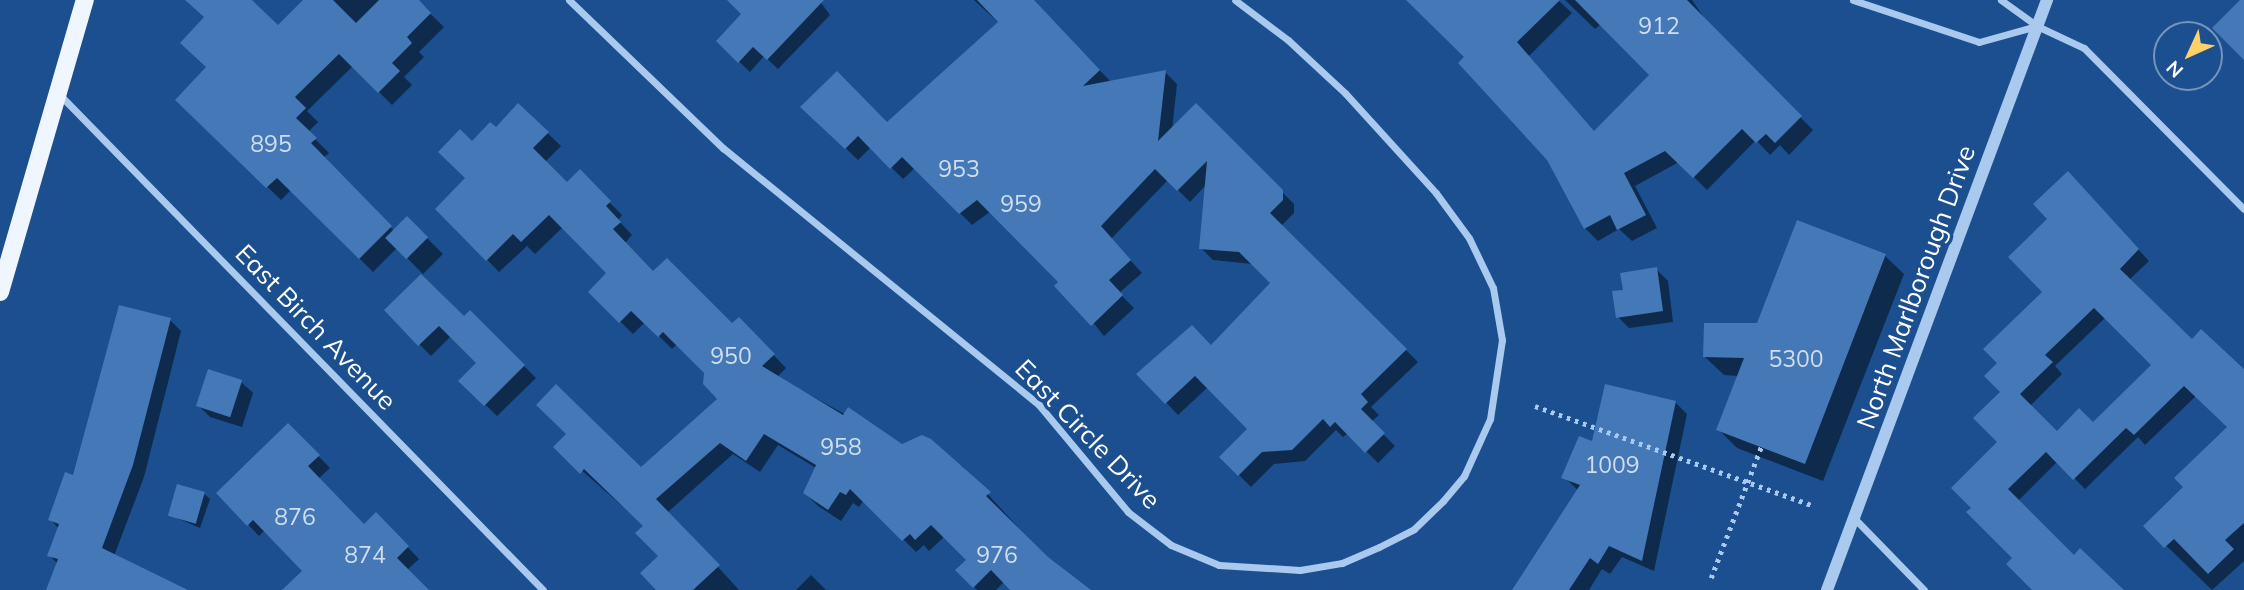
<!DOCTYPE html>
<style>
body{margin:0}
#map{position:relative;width:2244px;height:590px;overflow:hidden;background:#1b4f8f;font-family:Mulish,sans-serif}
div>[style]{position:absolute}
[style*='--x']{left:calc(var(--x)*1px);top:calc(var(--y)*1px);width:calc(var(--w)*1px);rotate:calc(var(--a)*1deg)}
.shadow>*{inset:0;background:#0007}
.building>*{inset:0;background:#4478b7;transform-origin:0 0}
.path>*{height:4.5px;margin-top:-2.25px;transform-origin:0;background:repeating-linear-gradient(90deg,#a9c9ee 0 3.5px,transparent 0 8.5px)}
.minor>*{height:7px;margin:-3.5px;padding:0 3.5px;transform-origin:3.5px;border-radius:3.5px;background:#a9c9ee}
.tertiary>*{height:12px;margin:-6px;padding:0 6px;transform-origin:6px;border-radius:6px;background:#a9c9ee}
.primary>*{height:18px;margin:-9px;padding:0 9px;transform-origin:9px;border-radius:9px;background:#f0f6ff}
span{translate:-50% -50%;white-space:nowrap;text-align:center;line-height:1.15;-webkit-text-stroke:7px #1b4f8f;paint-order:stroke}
.number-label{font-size:23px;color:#d0dded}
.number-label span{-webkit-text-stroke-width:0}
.street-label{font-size:26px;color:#fff}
.north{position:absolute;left:2153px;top:21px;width:70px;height:70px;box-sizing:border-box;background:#1b4f8f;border:2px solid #7695bc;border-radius:50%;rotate:225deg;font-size:19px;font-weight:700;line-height:28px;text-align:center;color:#fff}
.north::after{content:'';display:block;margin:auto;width:24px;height:32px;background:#ffd166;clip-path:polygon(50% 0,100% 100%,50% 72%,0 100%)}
</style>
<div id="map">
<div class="shadow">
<i style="clip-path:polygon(223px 0,249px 0,278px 28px,305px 0,416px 0,444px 27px,419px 52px,424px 57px,404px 77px,412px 85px,392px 105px,353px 66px,307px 111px,318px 122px,308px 132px,329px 153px,323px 158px,394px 231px,407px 218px,443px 254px,423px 274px,397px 248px,373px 272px,291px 190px,281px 200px,177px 100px,208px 68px)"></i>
<i style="clip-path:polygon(741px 0,819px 0,830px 15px,778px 69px,764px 56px,750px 72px,718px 41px,744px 14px)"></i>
<i style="clip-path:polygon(974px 0,1032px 0,1111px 82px,1165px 72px,1177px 84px,1172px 130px,1196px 106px,1294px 204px,1294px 213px,1281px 226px,1418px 362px,1371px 407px,1379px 415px,1371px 422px,1395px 446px,1378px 463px,1348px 433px,1343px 437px,1336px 430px,1305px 461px,1274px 464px,1251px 487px,1221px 457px,1250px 429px,1208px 387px,1178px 415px,1139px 374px,1211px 347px,1272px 283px,1253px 264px,1213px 260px,1201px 248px,1206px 185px,1190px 202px,1168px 180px,1111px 239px,1142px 273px,1119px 293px,1134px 308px,1104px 336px,1060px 282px,991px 211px,972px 225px,915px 168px,903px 179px,871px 147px,858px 160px,815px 119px,887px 124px,999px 23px)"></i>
<i style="clip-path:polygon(1411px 0,1558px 0,1572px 13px,1529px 56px,1595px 133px,1651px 75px,1601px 24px,1595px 29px,1565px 0,1692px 0,1711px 28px,1813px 130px,1789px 155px,1780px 145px,1770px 155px,1756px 140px,1707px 190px,1679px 162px,1635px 186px,1657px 228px,1632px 241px,1619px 229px,1598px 241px,1585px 228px,1548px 159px,1466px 57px)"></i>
<i style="clip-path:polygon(518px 105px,561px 146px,545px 162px,567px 185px,592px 185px,622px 215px,618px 220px,632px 235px,625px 243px,654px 274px,732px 325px,739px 319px,786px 368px,777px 377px,901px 445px,958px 469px,962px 466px,1047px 559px,1089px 590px,1013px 590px,1004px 582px,996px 590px,977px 590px,958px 570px,968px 560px,945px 536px,929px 551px,924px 545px,916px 552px,864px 500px,859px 507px,853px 503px,841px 521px,818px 506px,805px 493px,816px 468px,778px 445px,760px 472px,733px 454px,668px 512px,739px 590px,659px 590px,660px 556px,645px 526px,555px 447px,641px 469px,719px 399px,705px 373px,677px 344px,672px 349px,645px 322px,633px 334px,590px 292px,609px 273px,563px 227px,535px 254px,527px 246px,499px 272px,438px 209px,467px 178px,473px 143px,496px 129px)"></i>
<i style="clip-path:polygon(evenodd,2078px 185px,2149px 261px,2129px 280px,2192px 341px,2244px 370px,2244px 561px,2212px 590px,2146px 526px,2186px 488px,2230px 428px,2196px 396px,2145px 445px,2138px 437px,2085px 489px,2058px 461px,2018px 501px,2074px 557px,2121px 590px,2048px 590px,1973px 508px,1999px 442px,2000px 363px,2044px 292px,2050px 219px,2078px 185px,2106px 317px,2154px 365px,2093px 424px,2057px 433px,2030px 406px,2062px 374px,2055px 366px,2106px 317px)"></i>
<i style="clip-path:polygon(1885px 256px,1904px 274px,1823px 481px,1737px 448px,1718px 429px,1739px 376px,1724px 375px,1705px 357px)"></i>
<i style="clip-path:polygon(1656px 269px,1668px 281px,1673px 322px,1629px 328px,1618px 317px,1625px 291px)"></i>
<i style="clip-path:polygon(386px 310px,464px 319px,470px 312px,536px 378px,497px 416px,461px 381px,478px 363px,451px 336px,431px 356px)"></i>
<i style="clip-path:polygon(170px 320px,181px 331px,144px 477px,114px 556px,162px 590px,47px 590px,58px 564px,49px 555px,59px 529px,50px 519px)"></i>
<i style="clip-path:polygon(241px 382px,253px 393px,242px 427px,210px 417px,198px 405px)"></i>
<i style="clip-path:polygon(1675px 402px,1687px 414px,1654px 571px,1622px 557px,1610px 574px,1602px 569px,1589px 590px,1514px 590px,1579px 491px,1564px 477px,1594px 444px)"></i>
<i style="clip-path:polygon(288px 425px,330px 468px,318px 479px,364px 526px,376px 514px,419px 559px,407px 570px,427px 590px,285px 590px,305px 571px,265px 530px,259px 536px,218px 493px)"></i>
<i style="clip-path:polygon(204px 494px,210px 499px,200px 528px,170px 515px)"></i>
<i style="clip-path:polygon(811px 575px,826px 590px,796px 590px)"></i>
</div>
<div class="building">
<i style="clip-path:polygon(185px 0,252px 0,278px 25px,303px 0,333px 0,356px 23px,379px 0,419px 0,431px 13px,407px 37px,412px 43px,392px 63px,400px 71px,378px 93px,339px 54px,295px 97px,306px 108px,296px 118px,317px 138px,311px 143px,392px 226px,359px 259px,277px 178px,266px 188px,175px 100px,206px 67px,180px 43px,204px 17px)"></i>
<i style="clip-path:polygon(727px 0,824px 0,767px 60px,753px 47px,738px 63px,716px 41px,741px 14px)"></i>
<i style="clip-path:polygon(977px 0,1034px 0,1100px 70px,1083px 86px,1166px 70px,1158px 141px,1196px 103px,1283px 190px,1283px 200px,1270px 213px,1407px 349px,1361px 394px,1368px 402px,1361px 409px,1385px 433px,1365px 453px,1335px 422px,1330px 427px,1323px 419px,1292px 450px,1262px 452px,1238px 476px,1219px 457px,1247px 429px,1195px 376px,1165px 404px,1136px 374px,1192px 325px,1211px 345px,1270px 283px,1239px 252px,1199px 249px,1207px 161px,1177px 191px,1155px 169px,1101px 226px,1131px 260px,1109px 280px,1123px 295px,1091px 326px,1054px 286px,1058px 282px,977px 200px,959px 214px,902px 157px,890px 169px,858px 136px,845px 149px,800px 107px,837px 71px,887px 122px,998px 22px)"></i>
<i style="clip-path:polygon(1406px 0,1560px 0,1517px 42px,1594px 131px,1649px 75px,1575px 0,1687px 0,1802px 116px,1775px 143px,1766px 134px,1756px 143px,1742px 129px,1693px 178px,1665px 151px,1624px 173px,1646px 215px,1617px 230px,1610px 215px,1584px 229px,1547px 160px,1458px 63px,1464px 57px)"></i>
<i style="clip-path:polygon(2240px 0,2244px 0,2244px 60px,2212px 28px)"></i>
<i style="clip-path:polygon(518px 103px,549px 132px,533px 148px,567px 182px,580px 169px,611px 201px,606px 206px,621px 222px,613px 229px,653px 271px,667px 258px,732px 323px,739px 317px,775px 354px,762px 366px,843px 415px,848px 407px,902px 444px,922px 435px,931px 439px,991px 492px,986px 496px,1048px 557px,1091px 590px,1010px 590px,991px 570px,973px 588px,955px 570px,966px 560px,931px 525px,915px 540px,910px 534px,902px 541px,850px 489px,846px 495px,840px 492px,828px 510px,803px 493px,816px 465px,764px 434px,746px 461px,720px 443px,656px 499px,720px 565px,693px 590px,656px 590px,640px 573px,658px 556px,635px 533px,643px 526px,584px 469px,580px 474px,553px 447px,566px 434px,536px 405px,556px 384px,641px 467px,717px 399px,703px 384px,704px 373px,663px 332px,658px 337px,631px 311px,619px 323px,588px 292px,606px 273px,549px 215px,521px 242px,513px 234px,486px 261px,435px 209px,465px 178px,438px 152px,460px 129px,472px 141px,490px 122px,496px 127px)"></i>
<i style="clip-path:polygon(evenodd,2068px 171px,2139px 249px,2120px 269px,2192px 339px,2201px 329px,2244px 369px,2244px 523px,2225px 540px,2234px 549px,2208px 574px,2174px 539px,2164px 548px,2143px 526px,2183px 487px,2174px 478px,2227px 427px,2184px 386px,2134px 435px,2126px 428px,2073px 480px,2046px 452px,2008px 489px,2074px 555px,2080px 548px,2124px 590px,2032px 590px,2006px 564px,2012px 558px,1966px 512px,1971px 508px,1951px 488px,1997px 442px,1973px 418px,2000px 392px,1984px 376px,1997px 363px,1983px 349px,2042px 292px,2008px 257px,2047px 219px,2033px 204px,2068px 171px,2094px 308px,2151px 365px,2093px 422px,2079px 408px,2057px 431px,2020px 394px,2053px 362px,2045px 355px,2094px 308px)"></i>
<i style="left:407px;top:216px;width:30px;height:31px;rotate:45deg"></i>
<i style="clip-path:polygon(1797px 220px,1886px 254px,1805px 464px,1716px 430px,1744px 358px,1703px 357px,1704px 323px,1757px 323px)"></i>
<i style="clip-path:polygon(1657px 267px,1663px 311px,1616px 318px,1612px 291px,1623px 290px,1620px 273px)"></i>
<i style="clip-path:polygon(421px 274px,464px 316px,470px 310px,525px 365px,484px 406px,458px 381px,476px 363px,439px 326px,418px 346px,384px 310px)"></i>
<i style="clip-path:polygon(119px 305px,171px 318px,133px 465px,102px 548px,188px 590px,46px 590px,58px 559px,47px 556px,59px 524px,48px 520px,65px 472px,73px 475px)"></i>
<i style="left:208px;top:369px;width:36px;height:39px;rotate:18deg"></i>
<i style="clip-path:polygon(1605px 384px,1676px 401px,1642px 561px,1609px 546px,1598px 564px,1590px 558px,1569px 590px,1512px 590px,1580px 485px,1561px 478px,1579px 436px,1592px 441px)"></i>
<i style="clip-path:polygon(288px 423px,320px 455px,308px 466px,364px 524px,376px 512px,409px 546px,397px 558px,429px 590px,282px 590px,302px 571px,253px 520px,247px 526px,216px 493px)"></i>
<i style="left:177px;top:484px;width:29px;height:33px;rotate:16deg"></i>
</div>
<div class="path">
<i style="--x:1535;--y:406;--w:297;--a:19.7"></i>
<i style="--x:1711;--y:578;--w:140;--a:-69.1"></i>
</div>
<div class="minor">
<i style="--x:569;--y:0;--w:214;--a:43.9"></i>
<i style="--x:723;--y:148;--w:407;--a:39.1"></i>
<i style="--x:1039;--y:405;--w:139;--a:50.2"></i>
<i style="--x:1128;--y:512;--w:54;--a:37.5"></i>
<i style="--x:1171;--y:545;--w:52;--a:22.6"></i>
<i style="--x:1219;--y:565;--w:81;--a:3.5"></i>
<i style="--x:1300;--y:570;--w:43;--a:-9.5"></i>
<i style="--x:1342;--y:563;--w:40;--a:-23.4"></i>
<i style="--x:1379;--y:547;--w:39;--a:-27"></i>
<i style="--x:1414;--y:529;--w:40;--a:-44"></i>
<i style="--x:1443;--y:501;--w:33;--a:-50"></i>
<i style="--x:1464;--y:476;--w:63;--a:-65.5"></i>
<i style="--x:1490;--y:419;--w:80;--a:-81.4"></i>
<i style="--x:1502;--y:340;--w:53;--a:-99.8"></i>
<i style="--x:1493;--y:288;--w:55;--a:-115.6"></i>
<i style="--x:1469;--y:238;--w:56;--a:-126.3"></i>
<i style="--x:1436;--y:193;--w:135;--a:-132.3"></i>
<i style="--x:1345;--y:93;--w:78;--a:-137.1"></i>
<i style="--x:1288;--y:40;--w:66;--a:-143"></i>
<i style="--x:1853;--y:0;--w:133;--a:18.4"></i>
<i style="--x:1979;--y:42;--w:60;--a:-15.4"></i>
<i style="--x:2001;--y:0;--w:44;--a:35.8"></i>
<i style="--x:2037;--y:26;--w:52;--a:25.1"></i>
<i style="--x:2084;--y:48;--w:227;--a:45.2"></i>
<i style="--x:59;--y:94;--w:693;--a:45.7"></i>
<i style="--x:1855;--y:519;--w:99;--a:45.8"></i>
</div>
<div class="tertiary">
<i style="--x:1827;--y:590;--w:630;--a:-69.55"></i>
</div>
<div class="primary">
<i style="--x:0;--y:292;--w:304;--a:-73.8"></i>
</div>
<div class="number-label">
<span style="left:1659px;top:26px">912</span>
<span style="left:271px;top:144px">895</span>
<span style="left:959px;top:169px">953</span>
<span style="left:1021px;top:204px">959</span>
<span style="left:731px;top:356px">950</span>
<span style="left:1796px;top:359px">5300</span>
<span style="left:841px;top:447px">958</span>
<span style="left:1612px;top:465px">1009</span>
<span style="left:295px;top:517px">876</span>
<span style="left:365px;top:555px">874</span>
<span style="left:997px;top:555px">976</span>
</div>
<div class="street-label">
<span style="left:1916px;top:287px;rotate:-70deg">North Marlborough Drive</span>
<span style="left:316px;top:327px;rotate:46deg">East Birch Avenue</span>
<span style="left:1088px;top:434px;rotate:46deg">East Circle Drive</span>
</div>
<div class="north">N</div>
</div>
